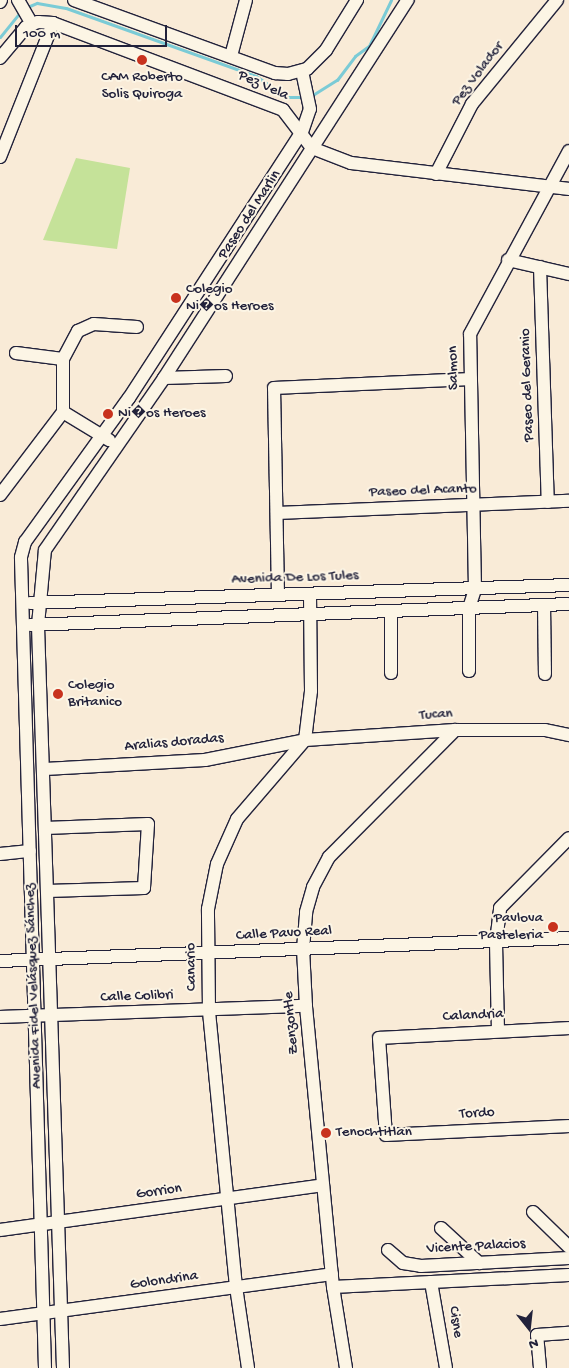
<!DOCTYPE html>
<meta charset="utf-8">
<style>
body{margin:0}
#map{position:relative;width:569px;height:1368px;overflow:hidden;background:#f9ebd7;font-family:"Gochi Hand",sans-serif}
div>[style]{position:absolute}
[style*='--x']{left:calc(var(--x)*1px);top:calc(var(--y)*1px);width:calc(var(--w)*1px);rotate:calc(var(--a)*1deg)}
.green>*{inset:0;background:#c5e299}
.stream>*{height:3px;margin:-1.5px;padding:0 1.5px;transform-origin:1.5px;border-radius:1.5px;background:#7bcbd6}
.roads{filter:drop-shadow(1px 0 #22223b) drop-shadow(-1px 0 #22223b) drop-shadow(0 1px #22223b) drop-shadow(0 -1px #22223b)}
.minor>*{height:12px;margin:-6px;padding:0 6px;transform-origin:6px;border-radius:6px;background:#fcf5e5}
.dots>*{width:14px;height:14px;translate:-50% -50%;box-sizing:border-box;border:2px solid #fcf5e5;border-radius:50%}
span{translate:-50% -50%;white-space:nowrap;text-align:center;line-height:1.15;-webkit-text-stroke:4px #fcf5e5;paint-order:stroke}
.street-label{font-size:15px;color:#22223b}
.poi-label{font-size:15px;color:#22223b}
.left{translate:0 -50%;text-align:left}
.right{translate:-100% -50%;text-align:right}
.north{position:absolute;left:504px;top:1303px;width:50px;height:50px;-webkit-text-stroke:4px #fcf5e5;paint-order:stroke;rotate:164deg;font-size:14px;font-weight:700;line-height:20px;text-align:center;color:#22223b}
.north::after{content:'';display:block;margin:auto;width:18px;height:22px;background:#22223b;clip-path:polygon(50% 0,100% 100%,50% 72%,0 100%)}
.scale{position:absolute;left:15px;top:25px;width:152px;height:22px;box-sizing:border-box;border:2px solid #22223b;border-top:0;padding-left:6px;font-size:15px;line-height:18px;white-space:nowrap;color:#22223b;-webkit-text-stroke:4px #fcf5e5;paint-order:stroke}
</style>
<div id="map">
<div class="green">
<i style="clip-path:polygon(76px 158px,130px 168px,117px 249px,43px 240px)"></i>
</div>
<div class="stream">
<i style="--x:25;--y:8;--w:13;--a:-23"></i>
<i style="--x:37;--y:3;--w:29;--a:10"></i>
<i style="--x:66;--y:8;--w:202;--a:19.7"></i>
<i style="--x:256;--y:76;--w:37;--a:35"></i>
<i style="--x:286;--y:97;--w:19;--a:0"></i>
<i style="--x:0;--y:37;--w:32;--a:-51"></i>
<i style="--x:311;--y:96;--w:31;--a:-32"></i>
<i style="--x:337;--y:80;--w:30;--a:-53"></i>
<i style="--x:355;--y:56;--w:17;--a:-36"></i>
<i style="--x:369;--y:46;--w:51;--a:-64.4"></i>
</div>
<div class="roads">
<div class="minor">
<i style="--x:18;--y:0;--w:28;--a:60"></i>
<i style="--x:74;--y:0;--w:214;--a:20"></i>
<i style="--x:275;--y:73;--w:13;--a:4"></i>
<i style="--x:288;--y:74;--w:20;--a:-15"></i>
<i style="--x:307;--y:69;--w:27;--a:-45"></i>
<i style="--x:326;--y:50;--w:59;--a:-58.2"></i>
<i style="--x:0;--y:2;--w:2;--a:-63"></i>
<i style="--x:231;--y:56;--w:58;--a:-75"></i>
<i style="--x:0;--y:58;--w:40;--a:-50"></i>
<i style="--x:26;--y:27;--w:13;--a:-23"></i>
<i style="--x:38;--y:22;--w:15;--a:4"></i>
<i style="--x:53;--y:23;--w:246;--a:20.7"></i>
<i style="--x:283;--y:110;--w:48;--a:52.7"></i>
<i style="--x:312;--y:148;--w:42;--a:21"></i>
<i style="--x:351;--y:163;--w:220;--a:6.8"></i>
<i style="--x:0;--y:157;--w:144;--a:-68.4"></i>
<i style="--x:436;--y:174;--w:79;--a:-62.8"></i>
<i style="--x:472;--y:104;--w:134;--a:-50.7"></i>
<i style="--x:508;--y:260;--w:63;--a:12.9"></i>
<i style="--x:540;--y:267;--w:235;--a:88.1"></i>
<i style="--x:16;--y:353;--w:47;--a:7.3"></i>
<i style="--x:164;--y:378;--w:62;--a:-1.8"></i>
<i style="--x:63;--y:412;--w:54;--a:31.3"></i>
<i style="--x:0;--y:495;--w:104;--a:-52.8"></i>
<i style="--x:63;--y:412;--w:53;--a:-90"></i>
<i style="--x:63;--y:359;--w:32;--a:-62"></i>
<i style="--x:78;--y:331;--w:17;--a:-24"></i>
<i style="--x:94;--y:324;--w:43;--a:4"></i>
<i style="--x:277;--y:513;--w:292;--a:-2.4"></i>
<i style="--x:278;--y:595;--w:207;--a:-91.1"></i>
<i style="--x:274;--y:388;--w:197;--a:-2.6"></i>
<i style="--x:30;--y:603;--w:539;--a:-1.91"></i>
<i style="--x:544;--y:605;--w:69;--a:89.2"></i>
<i style="--x:30;--y:625;--w:539;--a:-2.23"></i>
<i style="--x:469;--y:671;--w:63;--a:-90"></i>
<i style="--x:469;--y:608;--w:20;--a:-72"></i>
<i style="--x:475;--y:589;--w:255;--a:-91.1"></i>
<i style="--x:470;--y:334;--w:208;--a:-61.6"></i>
<i style="--x:391;--y:673;--w:62;--a:-90"></i>
<i style="--x:45;--y:769;--w:160;--a:-3.2"></i>
<i style="--x:205;--y:760;--w:102;--a:-11.3"></i>
<i style="--x:305;--y:740;--w:150;--a:-3.8"></i>
<i style="--x:455;--y:730;--w:90;--a:0"></i>
<i style="--x:545;--y:730;--w:25;--a:12"></i>
<i style="--x:45;--y:828;--w:103;--a:-2.2"></i>
<i style="--x:148;--y:824;--w:64;--a:93.6"></i>
<i style="--x:144;--y:888;--w:97;--a:178.2"></i>
<i style="--x:0;--y:854;--w:30;--a:-6"></i>
<i style="--x:0;--y:961;--w:569;--a:-2.31"></i>
<i style="--x:0;--y:1017;--w:306;--a:-2.1"></i>
<i style="--x:569;--y:1028;--w:190;--a:177"></i>
<i style="--x:379;--y:1038;--w:97;--a:85.9"></i>
<i style="--x:386;--y:1135;--w:183;--a:-2.8"></i>
<i style="--x:498;--y:1031;--w:89;--a:-91.3"></i>
<i style="--x:496;--y:942;--w:34;--a:-83"></i>
<i style="--x:500;--y:908;--w:98;--a:-45.4"></i>
<i style="--x:533;--y:1212;--w:50;--a:44.2"></i>
<i style="--x:441;--y:1228;--w:52;--a:42.6"></i>
<i style="--x:0;--y:1230;--w:326;--a:-7.9"></i>
<i style="--x:388;--y:1250;--w:20;--a:41"></i>
<i style="--x:403;--y:1263;--w:18;--a:9"></i>
<i style="--x:421;--y:1266;--w:148;--a:-3.1"></i>
<i style="--x:431;--y:1282;--w:87;--a:80.1"></i>
<i style="--x:333;--y:1287;--w:236;--a:-2.9"></i>
<i style="--x:0;--y:1319;--w:335;--a:-7.7"></i>
<i style="--x:45;--y:1368;--w:811;--a:-91.7"></i>
<i style="--x:21;--y:557;--w:16;--a:-75"></i>
<i style="--x:25;--y:542;--w:178;--a:-54.2"></i>
<i style="--x:129;--y:398;--w:317;--a:-57"></i>
<i style="--x:302;--y:132;--w:24;--a:-71"></i>
<i style="--x:310;--y:109;--w:39;--a:-102"></i>
<i style="--x:63;--y:1368;--w:743;--a:-91.93"></i>
<i style="--x:38;--y:625;--w:75;--a:-84.7"></i>
<i style="--x:45;--y:550;--w:209;--a:-55.3"></i>
<i style="--x:164;--y:378;--w:450;--a:-57.2"></i>
<i style="--x:248;--y:1368;--w:82;--a:-98.4"></i>
<i style="--x:236;--y:1287;--w:277;--a:-95.6"></i>
<i style="--x:209;--y:1011;--w:102;--a:-90.6"></i>
<i style="--x:208;--y:909;--w:46;--a:-78.7"></i>
<i style="--x:217;--y:864;--w:49;--a:-66"></i>
<i style="--x:237;--y:819;--w:104;--a:-49.3"></i>
<i style="--x:305;--y:740;--w:49;--a:-83"></i>
<i style="--x:311;--y:691;--w:97;--a:-90.6"></i>
<i style="--x:346;--y:1368;--w:82;--a:-99.1"></i>
<i style="--x:333;--y:1287;--w:282;--a:-95.5"></i>
<i style="--x:306;--y:1006;--w:57;--a:-93"></i>
<i style="--x:303;--y:949;--w:37;--a:-85"></i>
<i style="--x:306;--y:912;--w:26;--a:-74"></i>
<i style="--x:313;--y:887;--w:34;--a:-62"></i>
<i style="--x:329;--y:857;--w:179;--a:-45.2"></i>
<i style="--x:540;--y:1368;--w:33;--a:-95"></i>
<i style="--x:537;--y:1335;--w:32;--a:-4"></i>
</div>
</div>
<div class="dots">
<i style="left:142px;top:60px;background:#c8321e"></i>
<i style="left:176px;top:298px;background:#c8321e"></i>
<i style="left:108px;top:414px;background:#c8321e"></i>
<i style="left:58px;top:694px;background:#c8321e"></i>
<i style="left:553px;top:927px;background:#c8321e"></i>
<i style="left:326px;top:1133px;background:#c8321e"></i>
</div>
<div class="street-label">
<span style="left:478px;top:74px;rotate:-53deg">Pez Volador</span>
<span style="left:263px;top:86px;rotate:24deg">Pez Vela</span>
<span style="left:250px;top:215px;rotate:-57deg">Paseo del Marlin</span>
<span style="left:454px;top:368px;rotate:-91deg">Salmon</span>
<span style="left:528px;top:385px;rotate:-92deg">Paseo del Geranio</span>
<span style="left:423px;top:491px;rotate:-2deg">Paseo del Acanto</span>
<span style="left:295px;top:578px;rotate:-2deg">Avenida De Los Tules</span>
<span style="left:436px;top:715px;rotate:-3deg">Tucan</span>
<span style="left:174px;top:743px;rotate:-5deg">Aralias doradas</span>
<span style="left:284px;top:934px;rotate:-3deg">Calle Pavo Real</span>
<span style="left:192px;top:967px;rotate:-91deg">Canario</span>
<span style="left:34px;top:986px;rotate:-92deg">Avenida Fidel Velásquez Sánchez</span>
<span style="left:137px;top:997px;rotate:-2deg">Calle Colibri</span>
<span style="left:473px;top:1016px;rotate:-3deg">Calandria</span>
<span style="left:292px;top:1023px;rotate:-95deg">Zenzontle</span>
<span style="left:477px;top:1114px;rotate:-3deg">Tordo</span>
<span style="left:159px;top:1192px;rotate:-8deg">Gorrion</span>
<span style="left:476px;top:1247px;rotate:-3deg">Vicente Palacios</span>
<span style="left:164px;top:1281px;rotate:-8deg">Golondrina</span>
<span style="left:455px;top:1322px;rotate:81deg">Cisne</span>
</div>
<div class="poi-label">
<span style="left:142px;top:86px">CAM Roberto<br>Solis Quiroga</span>
<span class="left" style="left:186px;top:298px">Colegio<br>Ni�os Heroes</span>
<span class="left" style="left:118px;top:414px">Ni�os Heroes</span>
<span class="left" style="left:68px;top:694px">Colegio<br>Britanico</span>
<span class="right" style="left:543px;top:927px">Pavlova<br>Pasteleria</span>
<span class="left" style="left:336px;top:1133px">Tenochtitlan</span>
</div>
<div class="north">N</div>
<div class="scale">100 m</div>
</div>
